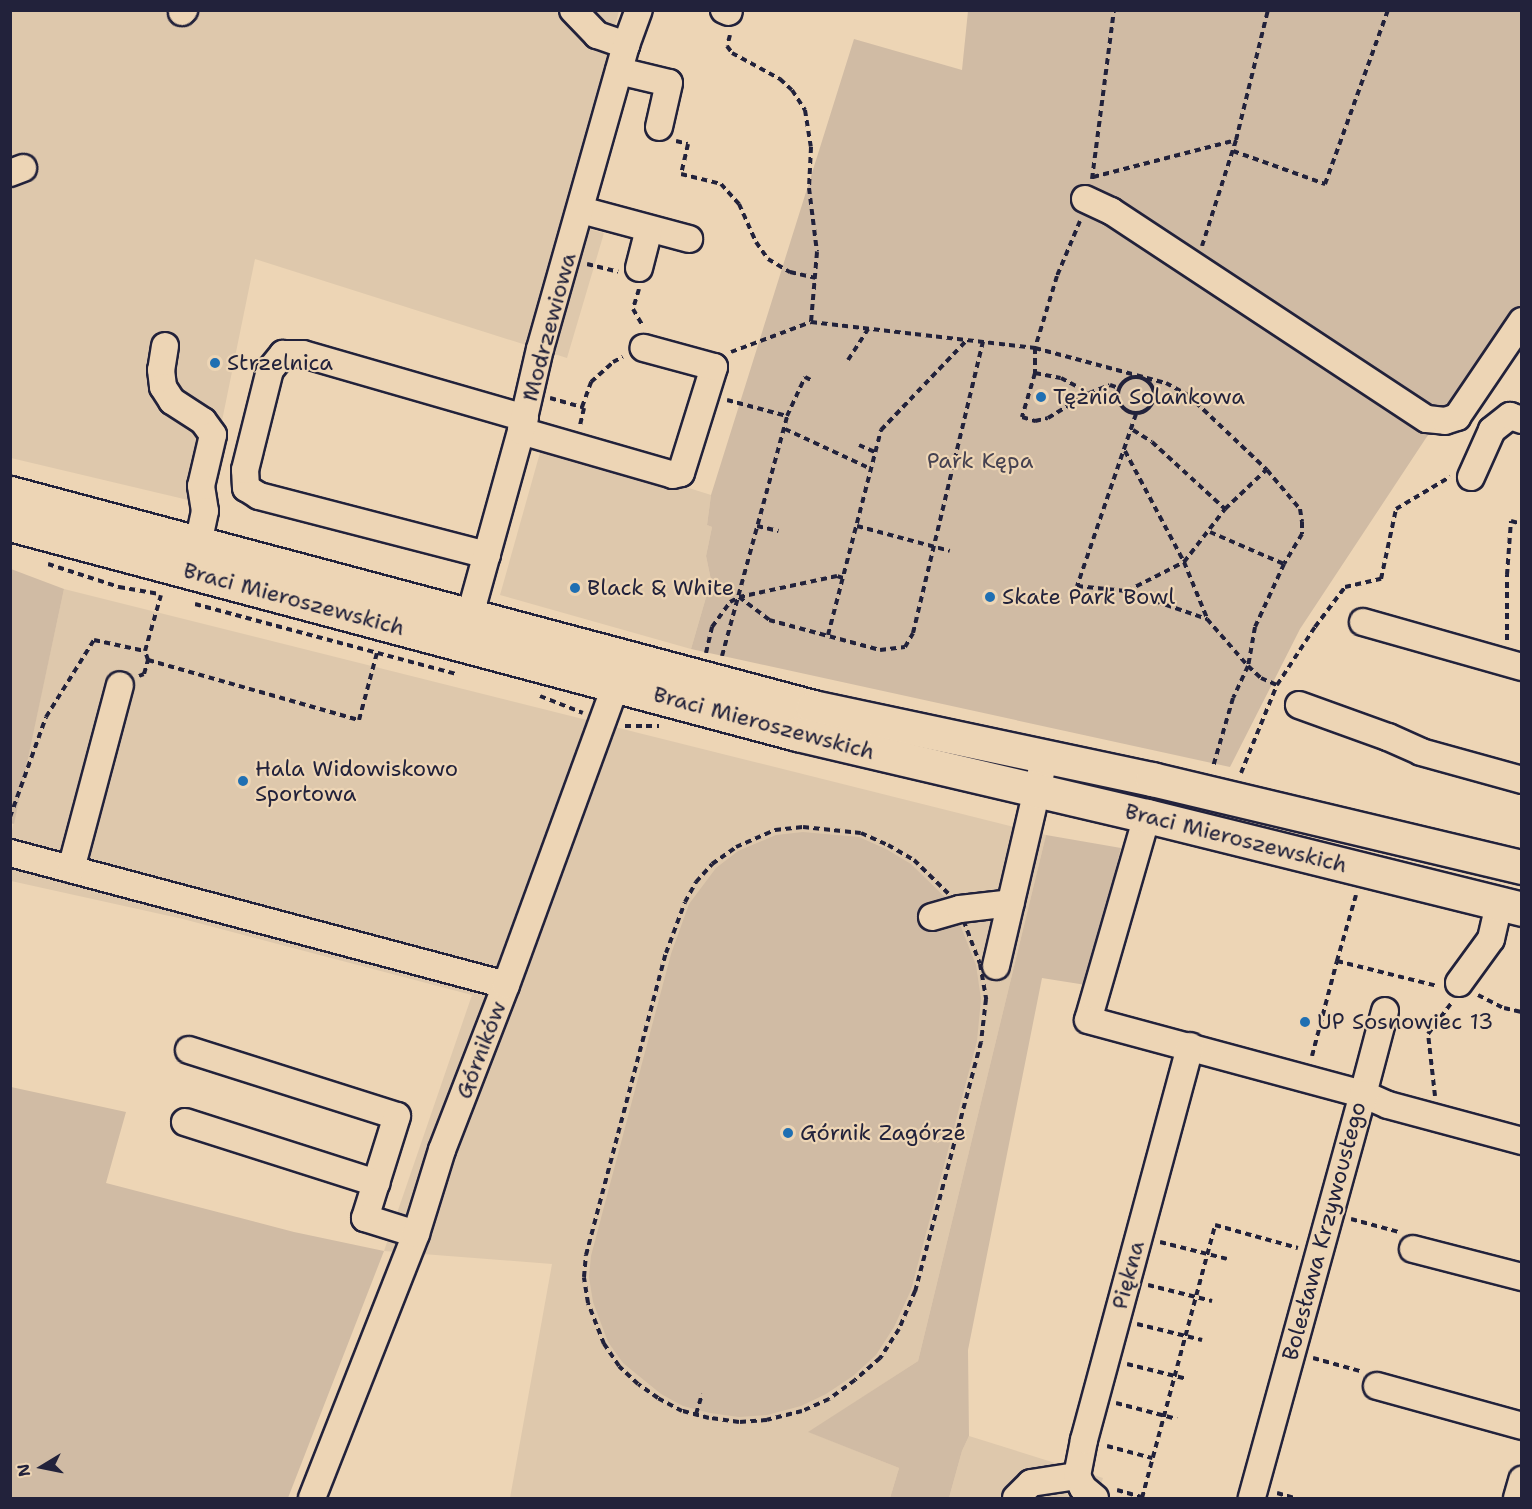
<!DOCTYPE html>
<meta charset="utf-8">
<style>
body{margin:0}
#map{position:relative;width:1532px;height:1509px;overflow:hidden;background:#edd5b5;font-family:"Shantell Sans",sans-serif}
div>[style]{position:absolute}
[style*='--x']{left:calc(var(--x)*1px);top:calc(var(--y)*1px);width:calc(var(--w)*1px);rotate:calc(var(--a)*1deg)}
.built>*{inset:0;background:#dec8ac}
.green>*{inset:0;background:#d0bba4}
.path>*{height:4px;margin-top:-2px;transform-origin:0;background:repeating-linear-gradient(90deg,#22223b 0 6px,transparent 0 10.5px)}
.path>.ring{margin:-2px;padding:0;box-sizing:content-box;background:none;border:4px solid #22223b;border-radius:50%}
.roads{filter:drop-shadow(2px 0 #22223b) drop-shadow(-2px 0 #22223b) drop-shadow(0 2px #22223b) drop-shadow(0 -2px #22223b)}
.minor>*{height:26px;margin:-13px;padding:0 13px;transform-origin:13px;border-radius:13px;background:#edd5b5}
.major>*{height:33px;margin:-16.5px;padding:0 16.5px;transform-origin:16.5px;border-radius:16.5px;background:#edd5b5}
.dots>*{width:16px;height:16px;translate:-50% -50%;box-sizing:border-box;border:3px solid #edd5b5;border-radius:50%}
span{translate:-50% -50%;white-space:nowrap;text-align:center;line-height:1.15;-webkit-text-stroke:4.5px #edd5b5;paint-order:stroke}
.street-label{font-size:22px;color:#22223b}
.poi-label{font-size:22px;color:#22223b}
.left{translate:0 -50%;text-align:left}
.park-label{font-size:22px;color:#454150}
.frame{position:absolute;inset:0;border:12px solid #22223b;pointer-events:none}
.north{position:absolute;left:12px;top:1437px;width:60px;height:60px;-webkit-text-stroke:4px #edd5b5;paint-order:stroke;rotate:260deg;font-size:16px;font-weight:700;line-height:24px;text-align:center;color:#22223b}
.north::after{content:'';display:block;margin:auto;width:21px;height:27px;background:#22223b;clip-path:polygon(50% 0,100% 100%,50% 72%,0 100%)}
</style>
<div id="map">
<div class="built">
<i style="clip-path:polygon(11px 11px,619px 11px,562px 222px,604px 233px,567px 358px,255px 259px,205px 504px,11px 458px)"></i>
<i style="clip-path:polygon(543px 442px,711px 495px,707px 525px,712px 527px,706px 556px,711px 580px,691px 649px,500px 595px)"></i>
<i style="clip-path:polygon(64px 589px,1046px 835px,918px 1361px,809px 1432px,899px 1468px,890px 1498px,510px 1498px,552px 1264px,384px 1251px,472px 995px,183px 919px,11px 881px,11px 835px)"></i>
<i style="clip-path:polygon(969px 1436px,1103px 1478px,1097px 1498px,949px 1498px,962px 1451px)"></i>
</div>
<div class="green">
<i style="clip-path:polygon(968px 11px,1521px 11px,1521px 305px,1506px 330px,1426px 438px,1300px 629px,1230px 767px,691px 649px,711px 580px,706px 556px,712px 527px,707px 525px,711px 495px,854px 39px,962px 70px)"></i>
<i style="clip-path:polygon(11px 569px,64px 589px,14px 824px,10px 823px)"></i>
<i style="clip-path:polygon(803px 832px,859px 837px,886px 849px,911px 864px,952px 904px,976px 965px,981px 999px,977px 1041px,911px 1290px,894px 1327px,876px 1355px,853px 1376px,826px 1394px,801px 1406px,767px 1415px,739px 1417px,710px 1413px,683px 1406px,661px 1394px,623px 1363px,608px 1342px,593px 1302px,589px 1277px,591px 1256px,671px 954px,689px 904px,716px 868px,738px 851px,776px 835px)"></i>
<i style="clip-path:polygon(1046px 835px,1121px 848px,1086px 985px,1042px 978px,968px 1350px,969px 1436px,962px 1451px,949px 1498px,890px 1498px,899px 1468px,808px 1432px,918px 1361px)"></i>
<i style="clip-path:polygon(11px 1087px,126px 1112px,106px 1183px,294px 1232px,384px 1251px,288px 1498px,11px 1498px)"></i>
</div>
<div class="path">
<i style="--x:730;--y:35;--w:11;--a:105"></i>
<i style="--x:727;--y:46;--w:9;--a:54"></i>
<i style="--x:732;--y:53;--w:55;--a:28.4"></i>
<i style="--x:780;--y:79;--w:16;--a:43"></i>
<i style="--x:792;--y:90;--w:24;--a:57"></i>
<i style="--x:805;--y:110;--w:37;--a:81"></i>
<i style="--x:811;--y:147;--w:41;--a:92.8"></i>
<i style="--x:809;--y:188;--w:64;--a:82.9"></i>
<i style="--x:817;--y:252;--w:70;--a:94.9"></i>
<i style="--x:676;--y:141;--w:12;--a:14"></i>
<i style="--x:688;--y:144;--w:31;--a:103"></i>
<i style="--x:681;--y:174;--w:41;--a:14"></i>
<i style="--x:721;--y:184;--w:27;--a:48"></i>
<i style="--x:739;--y:204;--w:42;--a:65.9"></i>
<i style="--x:756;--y:242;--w:21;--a:55"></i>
<i style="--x:768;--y:259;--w:26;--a:31"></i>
<i style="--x:790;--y:272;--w:26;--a:13"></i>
<i style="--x:1233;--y:151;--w:98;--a:19.7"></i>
<i style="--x:1325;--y:184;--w:185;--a:-70.1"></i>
<i style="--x:1093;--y:177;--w:148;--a:-14.5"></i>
<i style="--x:1092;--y:179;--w:170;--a:-82.6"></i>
<i style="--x:1080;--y:221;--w:60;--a:112.7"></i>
<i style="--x:1057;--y:276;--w:75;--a:107"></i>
<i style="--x:1035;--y:348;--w:25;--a:90"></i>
<i style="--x:1035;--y:373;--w:26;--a:11"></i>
<i style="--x:1061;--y:378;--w:32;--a:28"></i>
<i style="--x:1202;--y:246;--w:111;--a:-72.2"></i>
<i style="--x:1236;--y:140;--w:134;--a:-76.2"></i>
<i style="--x:587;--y:264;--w:32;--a:14"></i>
<i style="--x:639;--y:289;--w:21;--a:107"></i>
<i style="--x:633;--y:309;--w:20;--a:60"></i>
<i style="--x:731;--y:352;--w:85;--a:-20.6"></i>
<i style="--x:811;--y:322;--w:226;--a:6.6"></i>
<i style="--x:1035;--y:348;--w:136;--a:15"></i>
<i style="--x:1166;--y:383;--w:25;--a:29"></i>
<i style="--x:1188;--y:395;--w:109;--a:43.5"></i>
<i style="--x:1267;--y:470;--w:51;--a:49.8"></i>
<i style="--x:1300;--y:509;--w:13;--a:81"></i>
<i style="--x:1302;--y:522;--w:12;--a:90"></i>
<i style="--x:1302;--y:534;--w:35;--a:121"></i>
<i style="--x:1284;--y:564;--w:69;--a:114.7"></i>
<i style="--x:1255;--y:627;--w:40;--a:100"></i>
<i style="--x:1248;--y:666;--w:35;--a:115"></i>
<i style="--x:1233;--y:698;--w:72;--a:106.2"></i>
<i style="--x:848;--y:360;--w:37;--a:-57"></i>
<i style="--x:1035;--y:373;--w:46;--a:106.5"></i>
<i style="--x:1022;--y:417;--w:14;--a:17"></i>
<i style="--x:1035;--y:421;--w:13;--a:-13"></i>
<i style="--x:1048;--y:418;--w:48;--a:-31.4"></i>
<i style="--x:1089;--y:393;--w:22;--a:-21"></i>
<i style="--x:1110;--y:385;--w:9;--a:18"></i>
<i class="ring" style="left:1118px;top:377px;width:32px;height:32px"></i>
<i style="--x:550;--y:398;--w:35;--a:16"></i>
<i style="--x:584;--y:408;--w:17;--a:103"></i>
<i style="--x:727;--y:400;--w:62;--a:14.9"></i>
<i style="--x:582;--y:407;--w:27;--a:-70"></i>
<i style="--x:591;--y:382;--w:30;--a:-42"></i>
<i style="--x:613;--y:362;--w:11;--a:-27"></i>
<i style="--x:1136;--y:414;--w:182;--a:108.9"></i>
<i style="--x:1077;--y:586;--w:49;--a:5.8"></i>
<i style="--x:1126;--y:591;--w:86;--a:19.1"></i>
<i style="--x:1207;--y:619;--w:62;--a:48.9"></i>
<i style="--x:1248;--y:666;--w:18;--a:43"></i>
<i style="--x:1261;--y:678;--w:17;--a:24"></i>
<i style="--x:785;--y:429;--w:95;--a:24.9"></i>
<i style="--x:1133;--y:430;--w:22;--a:32"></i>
<i style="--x:1152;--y:442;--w:99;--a:42.5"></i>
<i style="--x:859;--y:445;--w:17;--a:24"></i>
<i style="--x:1125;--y:451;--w:126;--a:62"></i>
<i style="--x:1184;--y:562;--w:61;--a:67.7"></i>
<i style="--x:757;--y:526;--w:22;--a:13"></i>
<i style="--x:857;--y:526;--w:96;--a:15"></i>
<i style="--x:1210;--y:532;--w:81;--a:23.4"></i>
<i style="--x:48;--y:564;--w:75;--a:17.9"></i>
<i style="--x:119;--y:587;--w:41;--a:9.9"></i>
<i style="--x:843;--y:578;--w:6;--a:-162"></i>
<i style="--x:837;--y:576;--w:100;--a:167.9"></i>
<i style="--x:739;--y:597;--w:38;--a:37"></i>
<i style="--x:769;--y:620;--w:115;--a:15.1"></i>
<i style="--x:880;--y:650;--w:25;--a:-7"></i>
<i style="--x:905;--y:647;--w:16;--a:-60"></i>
<i style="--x:913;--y:633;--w:300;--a:-76.5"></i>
<i style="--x:1127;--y:591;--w:64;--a:-27"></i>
<i style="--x:1184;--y:562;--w:67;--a:-52.3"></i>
<i style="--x:1225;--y:509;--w:57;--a:-43.6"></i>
<i style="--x:195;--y:604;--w:271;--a:15"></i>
<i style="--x:828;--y:635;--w:212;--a:-75.5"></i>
<i style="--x:881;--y:430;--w:126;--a:-46.3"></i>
<i style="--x:1507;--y:640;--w:65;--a:-90"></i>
<i style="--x:1507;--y:575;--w:54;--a:-85.8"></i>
<i style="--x:1511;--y:521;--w:11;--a:15"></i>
<i style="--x:706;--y:653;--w:27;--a:-77"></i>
<i style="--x:712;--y:627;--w:31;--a:-54"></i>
<i style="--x:730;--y:602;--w:10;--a:-29"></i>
<i style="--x:722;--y:656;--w:249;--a:-74.8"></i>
<i style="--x:787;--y:416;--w:43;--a:-65.2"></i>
<i style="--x:805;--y:377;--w:7;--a:27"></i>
<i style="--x:148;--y:660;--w:219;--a:15.9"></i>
<i style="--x:359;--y:720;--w:69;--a:-75"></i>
<i style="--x:139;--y:676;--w:5;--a:-22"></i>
<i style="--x:144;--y:674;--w:15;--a:-74"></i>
<i style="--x:148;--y:660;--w:9;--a:-108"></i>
<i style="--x:145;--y:651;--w:58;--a:-74.1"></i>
<i style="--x:540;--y:696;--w:46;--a:21.6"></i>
<i style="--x:625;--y:726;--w:34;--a:0"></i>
<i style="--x:1241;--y:773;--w:95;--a:-67.8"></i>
<i style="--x:1277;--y:685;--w:69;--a:-56.8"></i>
<i style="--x:1315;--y:627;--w:50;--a:-53.1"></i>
<i style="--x:1345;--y:587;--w:37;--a:-13"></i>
<i style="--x:1381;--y:579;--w:72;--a:-77.9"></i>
<i style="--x:1396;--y:509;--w:63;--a:-30.7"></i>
<i style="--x:10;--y:817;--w:106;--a:-70.2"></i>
<i style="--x:46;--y:717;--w:91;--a:-58.1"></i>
<i style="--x:94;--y:640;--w:52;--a:12.2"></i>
<i style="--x:803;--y:827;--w:58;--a:5.9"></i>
<i style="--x:861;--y:833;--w:30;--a:24"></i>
<i style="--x:888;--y:845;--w:30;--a:30"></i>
<i style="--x:914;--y:860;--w:59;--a:44.3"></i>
<i style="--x:956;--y:901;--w:67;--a:69.1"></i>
<i style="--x:980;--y:964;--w:36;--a:80"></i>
<i style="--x:986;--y:999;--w:43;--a:96.6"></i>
<i style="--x:981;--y:1042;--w:258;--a:104.8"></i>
<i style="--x:915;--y:1291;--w:41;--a:112.8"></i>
<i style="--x:899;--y:1329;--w:35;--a:123"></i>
<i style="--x:880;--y:1358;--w:33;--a:139"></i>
<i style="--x:855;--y:1380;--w:32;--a:144"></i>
<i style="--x:829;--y:1399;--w:30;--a:156"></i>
<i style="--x:802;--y:1411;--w:36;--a:166"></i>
<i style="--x:767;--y:1420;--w:28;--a:176"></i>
<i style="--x:739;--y:1422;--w:30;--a:-172"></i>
<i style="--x:709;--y:1418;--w:28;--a:-165"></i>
<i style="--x:682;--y:1411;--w:27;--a:-152"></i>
<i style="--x:658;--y:1398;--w:24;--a:-145"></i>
<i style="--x:638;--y:1384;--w:26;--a:-137"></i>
<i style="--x:619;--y:1366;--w:27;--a:-124"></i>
<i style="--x:604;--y:1344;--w:44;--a:-111.3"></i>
<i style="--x:588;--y:1303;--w:26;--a:-99"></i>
<i style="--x:584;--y:1277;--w:22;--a:-85"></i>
<i style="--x:586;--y:1255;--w:312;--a:-75.2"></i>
<i style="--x:666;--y:953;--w:54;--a:-69.6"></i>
<i style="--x:685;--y:902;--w:23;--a:-61"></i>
<i style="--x:696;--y:882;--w:24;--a:-48"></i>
<i style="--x:712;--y:864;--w:29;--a:-35"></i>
<i style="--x:736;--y:847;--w:43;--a:-23.6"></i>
<i style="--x:775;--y:830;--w:28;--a:-6"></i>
<i style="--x:1356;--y:895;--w:69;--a:106.1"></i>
<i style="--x:1337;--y:961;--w:103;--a:14"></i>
<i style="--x:1478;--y:995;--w:29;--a:27"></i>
<i style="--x:1504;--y:1008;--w:18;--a:13"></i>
<i style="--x:1312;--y:1056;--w:98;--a:-75.3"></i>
<i style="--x:1435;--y:1096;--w:62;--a:-96.4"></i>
<i style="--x:1428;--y:1034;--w:39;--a:-53"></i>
<i style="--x:1351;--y:1219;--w:50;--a:15.2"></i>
<i style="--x:1160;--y:1242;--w:69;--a:14.2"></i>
<i style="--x:1148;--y:1285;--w:66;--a:14"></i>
<i style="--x:1137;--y:1324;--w:67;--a:13.8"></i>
<i style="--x:1313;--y:1358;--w:49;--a:15.5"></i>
<i style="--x:1127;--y:1364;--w:62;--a:14"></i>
<i style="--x:1116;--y:1403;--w:63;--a:14.7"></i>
<i style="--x:696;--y:1414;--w:21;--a:-73"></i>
<i style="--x:1107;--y:1446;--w:47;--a:14.9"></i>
<i style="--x:1117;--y:1490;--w:29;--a:16"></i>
<i style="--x:1277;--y:1493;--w:18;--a:16"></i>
<i style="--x:1142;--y:1498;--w:283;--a:-75"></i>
<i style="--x:1215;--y:1225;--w:86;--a:15.5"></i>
</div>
<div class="roads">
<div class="minor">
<i style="--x:573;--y:10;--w:35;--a:46"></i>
<i style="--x:597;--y:35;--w:31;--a:19"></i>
<i style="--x:724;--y:10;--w:5;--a:22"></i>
<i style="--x:182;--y:12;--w:3;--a:-45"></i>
<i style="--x:619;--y:71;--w:51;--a:13.5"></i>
<i style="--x:669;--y:83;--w:45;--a:102.8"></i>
<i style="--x:10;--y:173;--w:14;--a:-21"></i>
<i style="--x:1085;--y:199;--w:29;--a:25"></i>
<i style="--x:1111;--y:211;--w:378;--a:33.4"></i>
<i style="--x:1427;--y:419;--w:18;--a:6"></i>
<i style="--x:1445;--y:421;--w:13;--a:-18"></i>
<i style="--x:1457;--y:417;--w:116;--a:-55.9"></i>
<i style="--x:581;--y:210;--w:112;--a:15"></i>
<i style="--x:639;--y:268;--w:40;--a:-75.6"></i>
<i style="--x:165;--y:346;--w:24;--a:99"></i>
<i style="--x:161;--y:370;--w:17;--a:83"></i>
<i style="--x:163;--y:387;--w:17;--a:57"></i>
<i style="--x:172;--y:401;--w:37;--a:33"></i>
<i style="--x:203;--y:421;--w:17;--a:54"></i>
<i style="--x:213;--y:435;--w:52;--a:103.2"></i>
<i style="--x:201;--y:486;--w:25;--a:81"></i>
<i style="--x:205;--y:511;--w:33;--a:102"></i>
<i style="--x:521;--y:431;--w:158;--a:16.1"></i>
<i style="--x:673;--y:475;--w:8;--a:-14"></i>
<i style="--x:681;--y:473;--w:111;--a:-72.7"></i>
<i style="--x:714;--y:367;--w:73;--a:-164.8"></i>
<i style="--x:1471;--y:477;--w:51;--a:-65.9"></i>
<i style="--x:1492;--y:430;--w:23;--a:-38"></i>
<i style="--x:1510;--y:416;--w:13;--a:18"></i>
<i style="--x:487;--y:555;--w:236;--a:-165.5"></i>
<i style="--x:259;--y:496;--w:15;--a:-148"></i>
<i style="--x:246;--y:488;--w:18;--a:-93"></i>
<i style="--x:245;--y:470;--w:103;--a:-76"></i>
<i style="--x:270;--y:370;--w:21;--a:-51"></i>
<i style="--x:283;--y:354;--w:20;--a:0"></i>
<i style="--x:303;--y:354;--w:231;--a:16.1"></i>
<i style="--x:1363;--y:622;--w:165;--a:15.8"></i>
<i style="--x:465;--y:633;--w:210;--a:-74.5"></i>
<i style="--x:521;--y:431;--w:84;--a:-77"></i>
<i style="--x:540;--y:349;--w:316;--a:-74.2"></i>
<i style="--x:626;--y:45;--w:37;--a:-70"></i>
<i style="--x:1299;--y:705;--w:95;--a:19.8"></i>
<i style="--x:1388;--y:737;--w:36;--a:24"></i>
<i style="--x:1421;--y:752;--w:105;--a:15.5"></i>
<i style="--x:1147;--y:816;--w:212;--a:106.1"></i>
<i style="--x:1088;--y:1020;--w:285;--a:15.1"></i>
<i style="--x:1363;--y:1094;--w:419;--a:105.4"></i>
<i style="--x:10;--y:853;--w:513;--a:14.9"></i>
<i style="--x:71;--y:869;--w:190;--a:-75.1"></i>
<i style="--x:932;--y:917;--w:29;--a:-16"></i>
<i style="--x:960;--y:909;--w:51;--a:-6.7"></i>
<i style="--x:996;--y:966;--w:216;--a:-76.9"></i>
<i style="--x:1459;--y:983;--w:54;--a:-54"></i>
<i style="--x:1491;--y:939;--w:37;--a:-77"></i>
<i style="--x:1385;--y:1011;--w:86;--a:104.8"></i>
<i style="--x:1363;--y:1094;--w:27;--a:24"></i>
<i style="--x:1388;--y:1105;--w:139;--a:15"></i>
<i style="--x:189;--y:1050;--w:218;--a:17.6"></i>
<i style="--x:397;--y:1116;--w:107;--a:107.4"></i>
<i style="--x:365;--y:1218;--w:53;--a:17.4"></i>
<i style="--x:185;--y:1122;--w:201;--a:17.7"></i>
<i style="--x:1413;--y:1249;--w:113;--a:14.4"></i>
<i style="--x:1377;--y:1386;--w:150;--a:15.4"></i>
<i style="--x:312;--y:1498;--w:284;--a:-68.5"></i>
<i style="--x:416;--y:1234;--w:88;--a:-72.8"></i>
<i style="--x:442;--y:1150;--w:177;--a:-68.8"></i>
<i style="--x:506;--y:985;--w:320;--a:-69.9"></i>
<i style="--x:1016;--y:1498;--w:21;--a:-45"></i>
<i style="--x:1031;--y:1483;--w:47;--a:-8.7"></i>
<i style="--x:1095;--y:1498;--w:16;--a:-140"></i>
<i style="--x:1083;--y:1488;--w:13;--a:-117"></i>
<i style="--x:1077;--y:1476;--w:37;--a:-79"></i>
<i style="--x:1084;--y:1440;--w:408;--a:-74.9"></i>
<i style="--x:1517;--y:1498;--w:19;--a:-74"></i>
</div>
<div class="major">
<i style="--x:10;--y:493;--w:831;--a:14.92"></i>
<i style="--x:813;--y:707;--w:347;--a:12"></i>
<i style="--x:1152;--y:779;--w:380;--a:13.4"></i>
<i style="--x:10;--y:524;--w:815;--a:14.94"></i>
<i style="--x:797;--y:734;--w:359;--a:13.2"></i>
<i style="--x:1147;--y:816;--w:386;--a:13.9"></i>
</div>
</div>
<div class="dots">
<i style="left:215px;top:363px;background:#1f6fb2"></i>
<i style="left:1041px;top:397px;background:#1f6fb2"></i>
<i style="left:575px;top:588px;background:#1f6fb2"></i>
<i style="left:990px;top:597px;background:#1f6fb2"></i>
<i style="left:243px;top:781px;background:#1f6fb2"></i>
<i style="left:1305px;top:1022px;background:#1f6fb2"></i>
<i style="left:788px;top:1133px;background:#1f6fb2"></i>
</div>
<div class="street-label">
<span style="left:549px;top:327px;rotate:-75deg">Modrzewiowa</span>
<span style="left:294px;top:599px;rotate:15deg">Braci Mieroszewskich</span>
<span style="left:764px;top:723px;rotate:15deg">Braci Mieroszewskich</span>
<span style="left:1236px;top:838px;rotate:14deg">Braci Mieroszewskich</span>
<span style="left:481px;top:1050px;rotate:-69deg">Górników</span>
<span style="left:1324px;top:1231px;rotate:-75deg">Bolesława Krzywoustego</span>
<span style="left:1128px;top:1275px;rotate:-75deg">Piękna</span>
</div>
<div class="poi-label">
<span class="left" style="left:227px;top:363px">Strzelnica</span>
<span class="left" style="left:1053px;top:397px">Tężnia Solankowa</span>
<span class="left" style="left:587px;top:588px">Black &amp; White</span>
<span class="left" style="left:1002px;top:597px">Skate Park Bowl</span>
<span class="left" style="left:255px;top:781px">Hala Widowiskowo<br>Sportowa</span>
<span class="left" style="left:1317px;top:1022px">UP Sosnowiec 13</span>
<span class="left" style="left:800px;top:1133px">Górnik Zagórze</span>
</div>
<div class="park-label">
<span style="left:980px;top:461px">Park Kępa</span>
</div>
<div class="frame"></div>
<div class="north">N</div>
</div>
